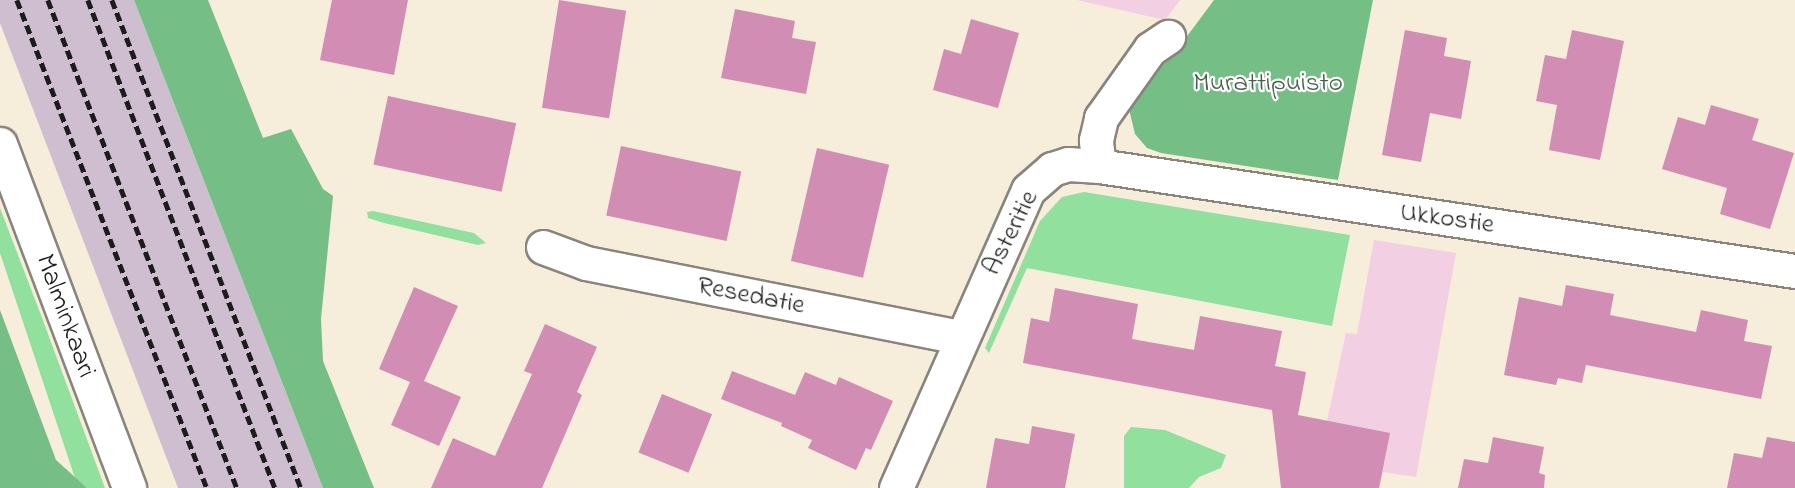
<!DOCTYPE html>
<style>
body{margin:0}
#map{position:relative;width:1795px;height:488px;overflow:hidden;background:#f6eddb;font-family:"Indie Flower",sans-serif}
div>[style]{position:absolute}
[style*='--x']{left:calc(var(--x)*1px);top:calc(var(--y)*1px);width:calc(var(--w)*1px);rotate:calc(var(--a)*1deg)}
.built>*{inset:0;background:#f2cfe2}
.industrial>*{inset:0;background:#cfbdd0}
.green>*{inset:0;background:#92e09e}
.forest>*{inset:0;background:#75be85}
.building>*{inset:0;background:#d28db4;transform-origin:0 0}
.roads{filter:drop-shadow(2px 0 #89847c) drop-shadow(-2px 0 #89847c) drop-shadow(0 2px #89847c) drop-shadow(0 -2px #89847c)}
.minor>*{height:33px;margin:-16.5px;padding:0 16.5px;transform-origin:16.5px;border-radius:16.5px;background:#fff}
.major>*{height:33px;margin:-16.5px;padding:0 16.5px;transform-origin:16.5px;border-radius:16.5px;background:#fff}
.rail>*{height:4.5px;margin-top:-2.25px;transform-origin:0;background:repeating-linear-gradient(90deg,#1c1c1c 0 9px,transparent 0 13.5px)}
span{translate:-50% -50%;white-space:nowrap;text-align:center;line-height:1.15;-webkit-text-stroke:4.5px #fff;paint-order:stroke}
.park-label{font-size:27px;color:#45614a}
.street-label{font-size:27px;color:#1c1c1c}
</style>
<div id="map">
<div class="built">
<i style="clip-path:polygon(1077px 0,1180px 0,1165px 20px)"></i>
<i style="clip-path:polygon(1374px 240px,1456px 253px,1416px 477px,1383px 472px,1379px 488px,1292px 488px,1327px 421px,1346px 333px,1357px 334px)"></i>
</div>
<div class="industrial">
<i style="clip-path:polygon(0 0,134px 0,323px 488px,178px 488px,0 23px)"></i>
</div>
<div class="green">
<i style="clip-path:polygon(1084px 192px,1350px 235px,1332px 326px,1027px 268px,989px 353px,985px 348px,1040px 221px,1062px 197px)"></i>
<i style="clip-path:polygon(0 208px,41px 315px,105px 488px,87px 488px,75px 478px,0 253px)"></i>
<i style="clip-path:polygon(373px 211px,474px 233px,486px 243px,478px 245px,384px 223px,368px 218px,367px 212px)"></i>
<i style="clip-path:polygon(1131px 427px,1165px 430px,1226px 455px,1221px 468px,1199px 477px,1189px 488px,1124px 488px,1124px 436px)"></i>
</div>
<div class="forest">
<i style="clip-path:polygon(134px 0,208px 0,263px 138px,291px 129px,323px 189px,333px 196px,321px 319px,323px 361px,374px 488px,323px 488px)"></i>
<i style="clip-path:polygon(1214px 0,1373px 0,1338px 180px,1161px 153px,1147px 148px,1135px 134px,1128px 105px,1164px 48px,1185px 39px)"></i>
<i style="clip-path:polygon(0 310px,56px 460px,87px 488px,0 488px)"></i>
</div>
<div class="building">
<i style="clip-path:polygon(332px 0,408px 0,394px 75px,320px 60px)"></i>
<i style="left:559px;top:0;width:68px;height:109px;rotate:9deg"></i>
<i style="clip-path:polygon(735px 9px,795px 21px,792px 38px,816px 42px,806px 94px,721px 78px)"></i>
<i style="clip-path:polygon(971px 19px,1019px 33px,998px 108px,933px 90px,944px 49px,961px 54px)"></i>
<i style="clip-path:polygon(1405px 30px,1447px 38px,1444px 56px,1471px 61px,1461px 119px,1430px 113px,1421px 162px,1382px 155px)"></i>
<i style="clip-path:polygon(1572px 30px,1624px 41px,1600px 160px,1549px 150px,1557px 105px,1536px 101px,1545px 55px,1566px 59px)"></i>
<i style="left:388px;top:96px;width:131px;height:70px;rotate:12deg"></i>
<i style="clip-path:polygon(1711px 105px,1759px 119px,1752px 140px,1794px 153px,1770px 229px,1720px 214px,1727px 188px,1662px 169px,1678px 117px,1705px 125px)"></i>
<i style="left:621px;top:146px;width:123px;height:71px;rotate:12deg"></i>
<i style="left:817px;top:148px;width:74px;height:116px;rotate:13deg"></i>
<i style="clip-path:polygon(1566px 285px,1614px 294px,1610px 315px,1696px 332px,1701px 310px,1748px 320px,1744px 341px,1772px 346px,1761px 399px,1586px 365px,1582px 383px,1558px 378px,1556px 385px,1504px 375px,1519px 297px,1562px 306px)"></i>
<i style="clip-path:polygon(414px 287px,458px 306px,424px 381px,461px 397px,439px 446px,391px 425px,410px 382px,379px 369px)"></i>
<i style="clip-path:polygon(1055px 288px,1138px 304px,1132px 339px,1194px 350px,1200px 316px,1282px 331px,1275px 366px,1306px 372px,1298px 415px,1390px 433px,1379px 488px,1281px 488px,1272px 410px,1023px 363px,1031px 318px,1049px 322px)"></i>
<i style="clip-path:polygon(545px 324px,597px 347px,577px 392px,582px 395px,542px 488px,431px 488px,453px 438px,495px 456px,532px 374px,524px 371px)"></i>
<i style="clip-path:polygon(732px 371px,795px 395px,805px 372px,836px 385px,839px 377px,893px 401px,871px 450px,866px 448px,856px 470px,808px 448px,812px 440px,781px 426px,782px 423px,721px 399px)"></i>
<i style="left:662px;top:394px;width:54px;height:63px;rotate:22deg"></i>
<i style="clip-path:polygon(1032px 426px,1075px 434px,1065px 488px,986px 488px,995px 438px,1029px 444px)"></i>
<i style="clip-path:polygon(1493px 437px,1544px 447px,1539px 473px,1545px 475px,1544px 488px,1458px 488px,1464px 459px,1488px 463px)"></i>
<i style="clip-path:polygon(1767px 437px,1795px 442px,1795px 488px,1727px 488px,1734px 453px,1762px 458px)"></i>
</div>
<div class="roads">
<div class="minor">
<i style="--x:1099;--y:166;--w:704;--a:8.58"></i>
<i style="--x:543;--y:247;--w:46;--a:20.4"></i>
<i style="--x:586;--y:263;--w:382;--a:11.2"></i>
<i style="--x:896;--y:488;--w:326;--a:-66.1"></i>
<i style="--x:1028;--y:190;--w:32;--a:-41"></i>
<i style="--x:1052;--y:169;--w:17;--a:-17"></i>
<i style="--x:1068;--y:164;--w:31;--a:4"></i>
<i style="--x:1099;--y:166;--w:26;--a:-97"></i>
<i style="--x:1096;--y:140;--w:23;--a:-77"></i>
<i style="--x:1101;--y:118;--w:85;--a:-54.6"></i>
<i style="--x:1150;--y:49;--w:22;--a:-34"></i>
</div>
<div class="major">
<i style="--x:0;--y:144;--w:367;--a:69.4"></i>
</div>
</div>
<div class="rail">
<i style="--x:17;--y:0;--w:524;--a:68.73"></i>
<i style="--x:48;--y:0;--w:523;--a:68.83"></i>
<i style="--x:88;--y:0;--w:523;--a:69.03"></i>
<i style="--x:112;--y:0;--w:523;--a:68.83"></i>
</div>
<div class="park-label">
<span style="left:1268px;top:84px">Murattipuisto</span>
</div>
<div class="street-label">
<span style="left:1447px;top:219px;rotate:8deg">Ukkostie</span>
<span style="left:1011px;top:233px;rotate:-63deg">Asteritie</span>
<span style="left:751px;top:296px;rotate:11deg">Resedatie</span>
<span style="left:65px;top:316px;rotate:70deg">Malminkaari</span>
</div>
</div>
